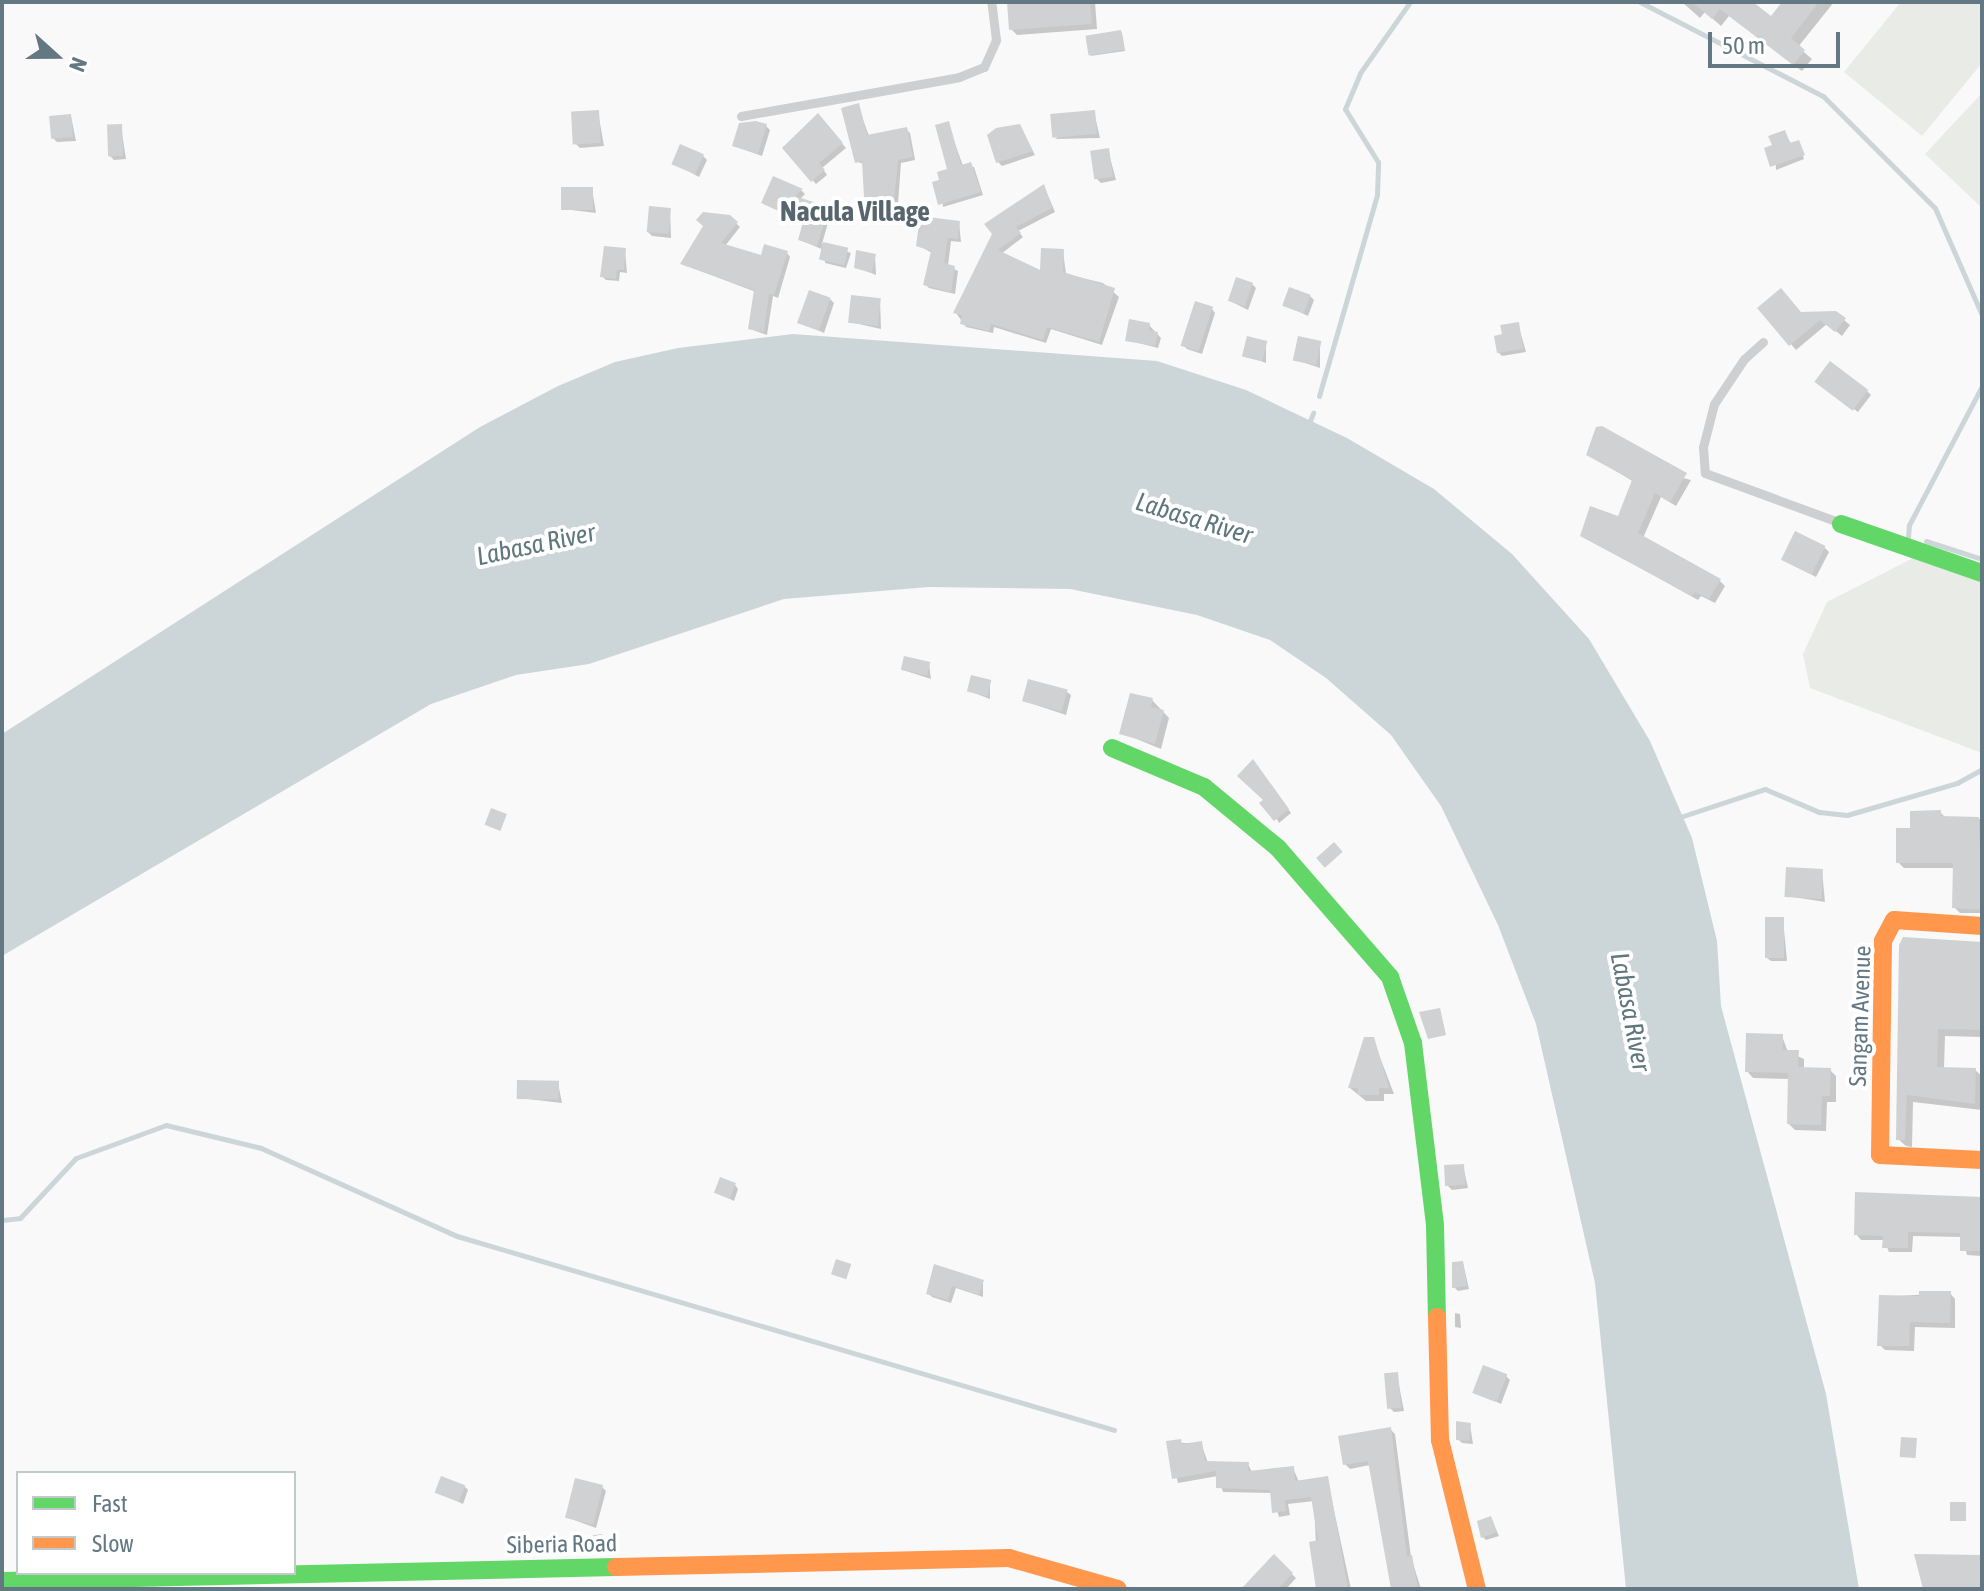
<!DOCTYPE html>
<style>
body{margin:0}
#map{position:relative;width:1984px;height:1591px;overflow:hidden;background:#f9f9f9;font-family:"Asap Condensed",sans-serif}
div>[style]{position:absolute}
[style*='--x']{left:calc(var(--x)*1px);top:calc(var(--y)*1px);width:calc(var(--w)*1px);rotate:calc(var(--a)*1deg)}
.green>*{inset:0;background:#e8ebe6}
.water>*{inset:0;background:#ccd6d8}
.shadow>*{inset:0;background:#0003}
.stream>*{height:5px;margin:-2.5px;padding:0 2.5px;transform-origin:2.5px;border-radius:2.5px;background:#ccd6d8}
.building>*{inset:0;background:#cfd1d2;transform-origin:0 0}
.lane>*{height:9px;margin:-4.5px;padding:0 4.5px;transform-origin:4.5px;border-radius:4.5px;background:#cecfd0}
.fast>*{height:18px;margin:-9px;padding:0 9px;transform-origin:9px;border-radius:9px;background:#63d668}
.slow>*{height:18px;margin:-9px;padding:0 9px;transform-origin:9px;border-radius:9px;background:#ff974d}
span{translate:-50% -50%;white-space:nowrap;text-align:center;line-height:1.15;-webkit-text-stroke:8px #fff;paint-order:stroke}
.street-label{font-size:24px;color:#647883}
.water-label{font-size:26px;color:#5f777d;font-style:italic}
.quarter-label{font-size:28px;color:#56656e;font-weight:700}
.frame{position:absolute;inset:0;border:4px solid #647883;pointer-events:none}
.legend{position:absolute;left:16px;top:1471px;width:280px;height:104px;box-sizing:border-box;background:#fff;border:2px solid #c1c9cd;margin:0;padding:10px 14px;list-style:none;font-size:24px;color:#647883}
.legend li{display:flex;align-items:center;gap:16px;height:40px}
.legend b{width:40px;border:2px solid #c1c9cd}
.north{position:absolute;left:16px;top:16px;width:80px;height:80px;-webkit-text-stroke:6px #fff;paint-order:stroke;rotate:111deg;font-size:22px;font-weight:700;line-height:32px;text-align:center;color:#647883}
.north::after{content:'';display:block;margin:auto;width:28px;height:36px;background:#647883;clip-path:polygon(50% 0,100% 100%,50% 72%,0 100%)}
.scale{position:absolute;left:1708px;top:32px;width:132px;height:36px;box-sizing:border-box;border:4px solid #647883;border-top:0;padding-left:10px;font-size:24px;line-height:28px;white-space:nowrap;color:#647883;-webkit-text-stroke:6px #fff;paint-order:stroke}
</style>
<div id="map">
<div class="green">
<i style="clip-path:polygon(1901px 2px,1982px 2px,1982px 63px,1922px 136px,1844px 72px)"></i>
<i style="clip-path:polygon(1982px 93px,1982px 208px,1925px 154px)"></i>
<i style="clip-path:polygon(1929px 550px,1982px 569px,1982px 753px,1810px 688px,1803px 654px,1827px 602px)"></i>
</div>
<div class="water">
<i style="clip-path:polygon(793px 334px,1157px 361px,1246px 390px,1347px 438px,1434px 489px,1512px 554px,1589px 639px,1650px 741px,1692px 838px,1717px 941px,1721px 1006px,1826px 1394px,1859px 1589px,1626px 1589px,1595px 1283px,1536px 1024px,1498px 925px,1441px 806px,1391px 735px,1326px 678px,1270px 640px,1197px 615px,1070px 589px,929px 587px,784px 599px,589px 664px,516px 675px,431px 704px,2px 956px,2px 734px,480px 427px,558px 386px,615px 362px,678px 348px)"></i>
</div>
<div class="shadow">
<i style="clip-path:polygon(1010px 2px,1095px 2px,1097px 29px,1017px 35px,1011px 29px)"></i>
<i style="clip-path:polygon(1682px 2px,1750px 2px,1771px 18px,1784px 2px,1834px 2px,1798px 47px,1812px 59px,1802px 71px,1729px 16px,1721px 26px,1705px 12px,1700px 18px)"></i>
<i style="clip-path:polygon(1122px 33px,1125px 51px,1090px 56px,1121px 32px)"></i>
<i style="clip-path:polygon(858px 106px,869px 136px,906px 129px,910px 133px,915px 160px,901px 163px,898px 203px,866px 197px,865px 164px,857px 162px)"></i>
<i style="clip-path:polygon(598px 112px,604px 146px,580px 148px,576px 144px)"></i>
<i style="clip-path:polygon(1094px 112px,1100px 138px,1055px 139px)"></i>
<i style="clip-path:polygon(71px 116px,76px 141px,57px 142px,53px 138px)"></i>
<i style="clip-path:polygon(818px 116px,846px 148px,822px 168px,827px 175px,816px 184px,784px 148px)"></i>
<i style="clip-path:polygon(948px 124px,963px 166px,974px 167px,983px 195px,943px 207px,941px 181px,950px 170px)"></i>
<i style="clip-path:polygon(766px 126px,770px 130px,762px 156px,734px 146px)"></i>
<i style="clip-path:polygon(1019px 126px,1035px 155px,1002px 166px,998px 162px)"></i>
<i style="clip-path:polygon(121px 127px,126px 159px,114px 160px,110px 156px)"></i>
<i style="clip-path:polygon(1784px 132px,1792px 145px,1799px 144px,1804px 159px,1776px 170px,1775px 146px)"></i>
<i style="clip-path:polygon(1108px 150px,1116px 180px,1101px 183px,1097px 179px)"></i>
<i style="clip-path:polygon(703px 156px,707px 160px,699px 177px,674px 163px)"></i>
<i style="clip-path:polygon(774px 178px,802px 191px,805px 194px,799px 200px,831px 212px,822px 244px,851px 253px,846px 268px,825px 263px,824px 250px,800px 240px,805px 224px,763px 203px)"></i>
<i style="clip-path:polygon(1044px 186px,1055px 212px,1018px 231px,1023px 237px,1001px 254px,1042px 274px,1063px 251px,1066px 274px,1103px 283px,1119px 297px,1102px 345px,1051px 329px,1046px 343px,994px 327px,993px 333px,966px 327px,956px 313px,994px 234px)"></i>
<i style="clip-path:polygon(592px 189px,596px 213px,563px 209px)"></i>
<i style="clip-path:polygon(670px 210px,671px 238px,652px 236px,648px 232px)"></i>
<i style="clip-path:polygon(729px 217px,740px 227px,725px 246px,762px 258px,787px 253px,790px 257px,778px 298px,773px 296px,767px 335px,750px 329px,756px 292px,682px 264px,705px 226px)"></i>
<i style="clip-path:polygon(959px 222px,961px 242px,951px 241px,948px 266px,958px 271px,955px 294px,929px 288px,925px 284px,932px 253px,918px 245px)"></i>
<i style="clip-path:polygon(625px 250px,627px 273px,620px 272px,619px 281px,606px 280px,602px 276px)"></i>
<i style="clip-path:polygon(875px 256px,876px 275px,856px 267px)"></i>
<i style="clip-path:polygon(1252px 284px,1256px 288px,1248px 310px,1230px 301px)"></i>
<i style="clip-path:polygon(1310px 296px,1314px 300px,1308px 316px,1285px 305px)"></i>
<i style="clip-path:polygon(830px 299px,834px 303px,824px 333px,800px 322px)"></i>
<i style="clip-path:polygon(880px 300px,881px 329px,850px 322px)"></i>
<i style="clip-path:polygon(1760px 308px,1844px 320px,1850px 325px,1842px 336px,1827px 324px,1796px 350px)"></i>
<i style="clip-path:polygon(1212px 309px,1215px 313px,1202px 354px,1187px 349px,1183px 345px)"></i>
<i style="clip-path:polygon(1518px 324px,1526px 352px,1502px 356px,1498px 352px)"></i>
<i style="clip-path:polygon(1149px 325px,1161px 338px,1158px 348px,1127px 340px)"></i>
<i style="clip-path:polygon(1266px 343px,1266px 363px,1245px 355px)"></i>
<i style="clip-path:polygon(1320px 343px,1320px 368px,1296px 360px)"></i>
<i style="clip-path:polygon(1821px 385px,1867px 391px,1871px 395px,1858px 412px)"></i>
<i style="clip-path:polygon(1588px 454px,1691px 480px,1676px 506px,1661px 497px,1643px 538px,1719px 580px,1725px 586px,1715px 603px,1701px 596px,1698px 600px,1583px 536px,1619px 519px,1634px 482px)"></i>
<i style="clip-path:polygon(1825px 548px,1829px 552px,1816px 577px,1784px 560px)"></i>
<i style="clip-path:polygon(929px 664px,931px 679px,903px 670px)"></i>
<i style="clip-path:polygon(990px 682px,990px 699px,969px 691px)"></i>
<i style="clip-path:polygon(1067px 692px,1071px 695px,1066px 715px,1024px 701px)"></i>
<i style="clip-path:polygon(1152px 700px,1169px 718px,1161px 749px,1122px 733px)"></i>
<i style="clip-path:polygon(1256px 765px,1291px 813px,1279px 823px,1266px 800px)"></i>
<i style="clip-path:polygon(1940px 812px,1947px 819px,1982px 819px,1982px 913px,1960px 913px,1954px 907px,1955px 868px,1904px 868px,1898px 862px,1912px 830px)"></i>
<i style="clip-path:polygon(1822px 871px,1825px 902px,1787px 896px)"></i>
<i style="clip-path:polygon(1783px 919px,1787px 961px,1771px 961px,1767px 958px)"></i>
<i style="clip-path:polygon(1982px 943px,1982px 1037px,1945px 1036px,1944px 1069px,1975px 1070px,1982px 1076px,1982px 1110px,1913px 1102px,1912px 1147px,1906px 1146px,1898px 1139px,1901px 946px)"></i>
<i style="clip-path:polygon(1782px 1036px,1788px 1052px,1804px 1059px,1804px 1070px,1830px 1070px,1836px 1076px,1836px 1102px,1827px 1102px,1826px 1131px,1795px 1130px,1789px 1124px,1790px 1079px,1753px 1078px,1747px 1071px)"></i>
<i style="clip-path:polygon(1373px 1039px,1394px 1094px,1384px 1094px,1384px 1101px,1366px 1101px,1350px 1088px)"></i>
<i style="clip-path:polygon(558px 1083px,562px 1103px,519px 1098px)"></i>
<i style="clip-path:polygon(1463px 1166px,1468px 1188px,1452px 1190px,1448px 1186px)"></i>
<i style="clip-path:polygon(735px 1185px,738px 1189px,734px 1201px,716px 1192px)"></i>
<i style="clip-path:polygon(1982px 1199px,1982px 1256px,1967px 1255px,1962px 1237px,1913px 1236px,1912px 1252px,1889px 1252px,1884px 1240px,1861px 1240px,1856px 1234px)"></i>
<i style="clip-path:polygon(1463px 1263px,1469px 1289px,1458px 1291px,1454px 1287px)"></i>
<i style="clip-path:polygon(936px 1266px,983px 1282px,983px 1297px,956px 1288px,951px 1303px,932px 1297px,928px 1293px)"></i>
<i style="clip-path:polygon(1950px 1293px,1955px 1299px,1955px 1328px,1915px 1327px,1914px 1351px,1885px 1350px,1880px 1345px,1880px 1297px)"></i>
<i style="clip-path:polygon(1455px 1313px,1460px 1314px,1461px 1328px,1455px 1327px)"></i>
<i style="clip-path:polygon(1397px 1375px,1404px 1411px,1394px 1412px,1390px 1408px)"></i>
<i style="clip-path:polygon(1506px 1376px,1510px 1380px,1501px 1404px,1475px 1392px)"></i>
<i style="clip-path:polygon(1470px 1425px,1473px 1444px,1462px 1443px,1458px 1439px)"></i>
<i style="clip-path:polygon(1390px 1429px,1395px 1434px,1411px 1557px,1421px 1589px,1393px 1589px,1370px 1465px,1350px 1469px,1345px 1464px)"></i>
<i style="clip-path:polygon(1169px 1443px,1201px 1443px,1208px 1463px,1248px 1464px,1252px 1472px,1293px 1468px,1299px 1482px,1327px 1478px,1351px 1589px,1318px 1589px,1314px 1501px,1288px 1504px,1290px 1515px,1279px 1517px,1272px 1493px,1223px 1492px,1218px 1476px,1178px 1483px)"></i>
<i style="clip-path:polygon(464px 1486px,468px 1490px,463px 1504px,437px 1492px)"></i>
<i style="clip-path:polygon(602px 1487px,606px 1491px,596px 1528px,566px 1517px)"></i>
<i style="clip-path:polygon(1491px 1518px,1499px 1536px,1486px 1540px,1483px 1537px)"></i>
<i style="clip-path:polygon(1274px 1557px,1296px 1578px,1286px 1589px,1244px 1589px)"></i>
</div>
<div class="stream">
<i style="--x:1640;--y:2;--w:206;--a:27.2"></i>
<i style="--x:1823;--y:96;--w:158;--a:45"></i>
<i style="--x:1935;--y:208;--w:117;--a:66.3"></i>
<i style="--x:1319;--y:396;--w:209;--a:-73.9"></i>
<i style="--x:1377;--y:195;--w:33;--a:-88"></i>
<i style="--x:1378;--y:162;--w:62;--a:-121.9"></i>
<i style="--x:1345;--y:109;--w:39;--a:-67"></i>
<i style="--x:1360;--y:73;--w:87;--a:-54.8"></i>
<i style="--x:1310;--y:421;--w:9;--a:-69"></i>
<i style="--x:1908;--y:538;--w:13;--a:-86"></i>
<i style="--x:1909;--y:525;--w:157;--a:-62.3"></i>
<i style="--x:1926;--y:541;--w:59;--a:17.8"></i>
<i style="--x:1677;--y:818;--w:93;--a:-18.2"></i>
<i style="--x:1765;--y:789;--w:59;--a:23.1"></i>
<i style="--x:1819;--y:812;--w:28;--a:6"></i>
<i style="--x:1847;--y:815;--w:115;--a:-16.2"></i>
<i style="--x:1957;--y:783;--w:29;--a:-29"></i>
<i style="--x:2;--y:1220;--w:18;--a:-6"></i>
<i style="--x:20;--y:1218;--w:82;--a:-47"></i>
<i style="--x:76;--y:1158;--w:96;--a:-20.1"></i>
<i style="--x:166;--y:1125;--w:98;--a:13.6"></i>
<i style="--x:261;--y:1148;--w:215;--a:24.2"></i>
<i style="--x:457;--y:1236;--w:685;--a:16.45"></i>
</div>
<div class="building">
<i style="clip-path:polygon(1007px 2px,1090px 2px,1092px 24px,1009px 30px)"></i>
<i style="clip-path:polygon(1692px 2px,1753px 2px,1771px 16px,1782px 2px,1819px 2px,1791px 38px,1805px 50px,1793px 65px,1720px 9px,1712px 19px)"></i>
<i style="left:1121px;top:30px;width:20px;height:36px;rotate:81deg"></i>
<i style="clip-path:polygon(859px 103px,867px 135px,907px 127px,913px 157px,898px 160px,894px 200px,864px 197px,862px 161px,855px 163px,841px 108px)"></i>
<i style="left:599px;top:110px;width:33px;height:28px;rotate:87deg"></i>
<i style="left:1095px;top:110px;width:24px;height:45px;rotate:85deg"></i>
<i style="clip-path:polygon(818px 113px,843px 143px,819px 163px,825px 170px,811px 182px,782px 148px)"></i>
<i style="left:71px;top:114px;width:23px;height:22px;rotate:85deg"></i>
<i style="clip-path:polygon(756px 121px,767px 124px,758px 154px,732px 146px,739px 123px)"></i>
<i style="clip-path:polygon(949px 121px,961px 165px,971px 162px,981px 192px,938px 205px,932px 182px,939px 180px,937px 172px,947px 169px,935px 125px)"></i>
<i style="left:122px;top:124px;width:32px;height:15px;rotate:88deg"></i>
<i style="clip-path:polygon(1020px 124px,1033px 151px,996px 163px,987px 135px,996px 128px)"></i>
<i style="clip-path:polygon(1785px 130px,1790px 143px,1799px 140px,1805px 155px,1770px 167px,1764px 148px,1772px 145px,1768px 136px)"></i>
<i style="left:680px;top:144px;width:26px;height:22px;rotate:23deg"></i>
<i style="left:1109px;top:148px;width:29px;height:19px;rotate:82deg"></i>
<i style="clip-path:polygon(773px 176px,803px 189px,795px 196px,829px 207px,817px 246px,798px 240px,803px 222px,761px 203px)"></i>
<i style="clip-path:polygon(1044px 184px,1052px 208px,1016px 227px,1021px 233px,998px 250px,1040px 270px,1041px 248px,1064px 249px,1063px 272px,1115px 288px,1099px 342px,1047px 327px,1043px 340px,991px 324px,989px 331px,960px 324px,962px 315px,953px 313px,992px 234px,984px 224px)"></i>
<i style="left:561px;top:187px;width:32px;height:23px"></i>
<i style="left:649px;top:206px;width:22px;height:26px;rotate:5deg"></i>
<i style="clip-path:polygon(703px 212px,730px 215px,738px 222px,721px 243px,761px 255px,764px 244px,788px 251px,774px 295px,769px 294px,764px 332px,748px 329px,754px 290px,680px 264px,703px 226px,696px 220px)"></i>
<i style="clip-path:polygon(920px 216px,960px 221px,958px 239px,948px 238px,944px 263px,955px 266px,951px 292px,923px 285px,931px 251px,916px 246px)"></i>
<i style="left:823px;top:242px;width:26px;height:18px;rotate:13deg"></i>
<i style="clip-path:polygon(604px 246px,626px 248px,624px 270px,617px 270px,616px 279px,600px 277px)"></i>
<i style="clip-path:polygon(856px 250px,876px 254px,872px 273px,854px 268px)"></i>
<i style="left:1236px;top:277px;width:18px;height:25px;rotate:19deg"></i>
<i style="left:1289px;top:287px;width:23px;height:20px;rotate:20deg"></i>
<i style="clip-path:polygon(1781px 288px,1801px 312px,1836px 311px,1846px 318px,1835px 332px,1820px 320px,1789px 346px,1757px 308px)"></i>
<i style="left:809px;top:290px;width:23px;height:35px;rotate:20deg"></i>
<i style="left:851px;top:295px;width:30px;height:28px;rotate:6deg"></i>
<i style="left:1195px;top:301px;width:19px;height:47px;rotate:18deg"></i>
<i style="clip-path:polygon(1129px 319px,1150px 323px,1149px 330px,1158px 332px,1155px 346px,1125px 341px)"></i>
<i style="clip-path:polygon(1519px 322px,1523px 349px,1497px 353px,1494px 336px,1502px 334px,1500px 325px)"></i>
<i style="left:1247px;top:336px;width:21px;height:21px;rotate:14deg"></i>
<i style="left:1298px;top:336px;width:24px;height:25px;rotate:12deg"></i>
<i style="left:1830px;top:361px;width:48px;height:26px;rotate:37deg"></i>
<i style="clip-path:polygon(1602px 426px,1687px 473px,1670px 502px,1655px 493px,1638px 533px,1721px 579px,1709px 599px,1695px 592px,1692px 596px,1580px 536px,1590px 506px,1618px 516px,1632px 480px,1586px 455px,1596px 427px)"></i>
<i style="left:1795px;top:531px;width:34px;height:32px;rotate:26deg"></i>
<i style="left:904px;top:656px;width:27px;height:14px;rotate:13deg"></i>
<i style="left:971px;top:675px;width:21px;height:17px;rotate:14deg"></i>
<i style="left:1028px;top:679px;width:41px;height:23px;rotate:15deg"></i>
<i style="clip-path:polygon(1130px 693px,1153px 698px,1151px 707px,1164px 710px,1155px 744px,1119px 734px)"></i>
<i style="clip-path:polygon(1253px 759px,1289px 809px,1274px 821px,1259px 803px,1263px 800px,1237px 776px)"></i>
<i style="left:491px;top:808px;width:17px;height:18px;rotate:21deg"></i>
<i style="clip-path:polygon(1941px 810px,1941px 816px,1979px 817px,1982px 910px,1952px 908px,1953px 863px,1896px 863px,1896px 828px,1910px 828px,1910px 811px)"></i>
<i style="left:1334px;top:842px;width:13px;height:24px;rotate:48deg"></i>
<i style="left:1786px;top:867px;width:37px;height:30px;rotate:3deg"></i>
<i style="left:1765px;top:917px;width:19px;height:41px"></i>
<i style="clip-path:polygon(1903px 937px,1982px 942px,1982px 1030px,1938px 1029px,1937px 1067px,1976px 1068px,1975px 1104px,1907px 1095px,1905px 1140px,1896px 1140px,1899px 945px)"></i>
<i style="clip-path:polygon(1440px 1008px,1446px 1035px,1428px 1039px,1419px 1012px)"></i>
<i style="clip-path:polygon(1746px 1033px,1783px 1034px,1783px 1050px,1799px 1050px,1798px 1067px,1831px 1068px,1830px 1096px,1822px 1096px,1821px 1125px,1787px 1124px,1788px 1073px,1745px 1072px)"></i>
<i style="clip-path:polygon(1364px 1037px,1374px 1037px,1389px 1088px,1379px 1088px,1379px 1095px,1358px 1095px,1358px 1088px,1348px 1088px)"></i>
<i style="left:517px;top:1080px;width:42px;height:19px;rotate:1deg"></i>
<i style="left:1464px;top:1164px;width:21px;height:20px;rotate:87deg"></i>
<i style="left:720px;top:1177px;width:17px;height:17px;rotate:21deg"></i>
<i style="clip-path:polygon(1855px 1192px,1982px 1197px,1982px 1251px,1960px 1251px,1960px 1233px,1908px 1232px,1908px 1248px,1882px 1248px,1883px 1236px,1854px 1235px)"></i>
<i style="left:836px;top:1259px;width:16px;height:16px;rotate:18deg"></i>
<i style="clip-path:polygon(1463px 1261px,1467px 1286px,1452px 1288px,1452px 1262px)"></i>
<i style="clip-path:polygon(934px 1264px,984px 1280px,979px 1295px,952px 1286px,948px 1300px,926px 1294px)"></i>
<i style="clip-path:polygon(1919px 1291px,1951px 1291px,1950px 1323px,1910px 1322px,1909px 1346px,1877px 1346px,1879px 1295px,1919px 1296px)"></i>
<i style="left:1483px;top:1365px;width:26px;height:30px;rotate:21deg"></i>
<i style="left:1398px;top:1372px;width:36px;height:14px;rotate:85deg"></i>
<i style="clip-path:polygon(1456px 1421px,1471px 1423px,1469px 1441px,1456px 1440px)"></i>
<i style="clip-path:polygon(1391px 1427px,1407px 1556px,1412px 1555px,1418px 1589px,1391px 1589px,1368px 1461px,1343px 1465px,1338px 1436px)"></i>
<i style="left:1901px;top:1437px;width:16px;height:20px;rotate:4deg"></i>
<i style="clip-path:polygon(1181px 1439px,1182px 1444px,1202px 1441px,1205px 1461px,1249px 1462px,1248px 1471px,1294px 1466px,1295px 1481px,1328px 1476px,1348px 1589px,1316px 1589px,1309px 1542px,1318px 1540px,1311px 1497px,1285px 1500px,1286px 1511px,1272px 1513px,1270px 1490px,1216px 1488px,1216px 1471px,1172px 1479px,1166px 1441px)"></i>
<i style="left:441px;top:1476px;width:26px;height:18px;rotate:21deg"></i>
<i style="left:575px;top:1478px;width:29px;height:41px;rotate:14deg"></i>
<i style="left:1950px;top:1502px;width:16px;height:19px"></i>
<i style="clip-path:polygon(1491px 1516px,1497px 1532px,1481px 1538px,1477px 1521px)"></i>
<i style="left:602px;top:1534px;width:15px;height:16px;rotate:82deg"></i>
<i style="clip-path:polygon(1274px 1554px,1293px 1573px,1278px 1589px,1241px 1589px)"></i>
<i style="clip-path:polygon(1914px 1554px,1982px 1555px,1982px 1589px,1923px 1589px)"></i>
</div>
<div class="lane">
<i style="--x:741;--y:116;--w:221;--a:-10.1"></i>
<i style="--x:959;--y:77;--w:27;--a:-22"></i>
<i style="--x:984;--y:67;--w:30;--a:-66"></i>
<i style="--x:996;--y:40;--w:38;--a:-97"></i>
<i style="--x:1763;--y:342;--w:25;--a:138"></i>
<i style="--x:1744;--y:359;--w:54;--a:123.7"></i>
<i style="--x:1714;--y:404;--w:44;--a:104.3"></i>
<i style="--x:1703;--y:447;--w:26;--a:86"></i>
<i style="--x:1705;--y:473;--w:142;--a:20.2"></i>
</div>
<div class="fast">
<i style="--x:1841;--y:524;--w:149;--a:19.2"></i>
<i style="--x:1112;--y:748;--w:100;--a:23"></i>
<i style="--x:1204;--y:787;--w:96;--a:39.5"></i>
<i style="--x:1278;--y:848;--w:171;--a:49"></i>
<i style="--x:1390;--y:977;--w:70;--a:70.8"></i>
<i style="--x:1413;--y:1043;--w:183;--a:83.1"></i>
<i style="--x:1435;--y:1225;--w:92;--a:88.8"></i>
<i style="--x:2;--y:1581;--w:614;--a:-1.31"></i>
</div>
<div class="slow">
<i style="--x:1982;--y:926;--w:88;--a:-176.1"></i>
<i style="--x:1894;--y:920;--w:24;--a:118"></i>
<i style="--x:1883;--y:941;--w:214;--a:90.8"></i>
<i style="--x:1880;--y:1155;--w:102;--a:2.8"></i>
<i style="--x:1437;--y:1317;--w:123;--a:88.6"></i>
<i style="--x:1440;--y:1440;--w:154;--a:76.1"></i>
<i style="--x:616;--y:1567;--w:393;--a:-1.3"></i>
<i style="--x:1009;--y:1558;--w:113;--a:15.9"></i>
</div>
<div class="street-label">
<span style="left:1860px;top:1016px;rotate:-88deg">Sangam Avenue</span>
<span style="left:562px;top:1544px;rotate:-1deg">Siberia Road</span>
</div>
<div class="water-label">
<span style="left:1194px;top:519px;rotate:17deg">Labasa River</span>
<span style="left:536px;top:545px;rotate:-12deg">Labasa River</span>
<span style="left:1630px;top:1012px;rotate:79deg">Labasa River</span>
</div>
<div class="quarter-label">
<span style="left:855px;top:211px">Nacula Village</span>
</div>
<div class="frame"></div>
<ul class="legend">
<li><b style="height:10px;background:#63d668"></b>Fast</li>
<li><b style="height:10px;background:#ff974d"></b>Slow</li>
</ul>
<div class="north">N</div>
<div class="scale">50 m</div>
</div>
